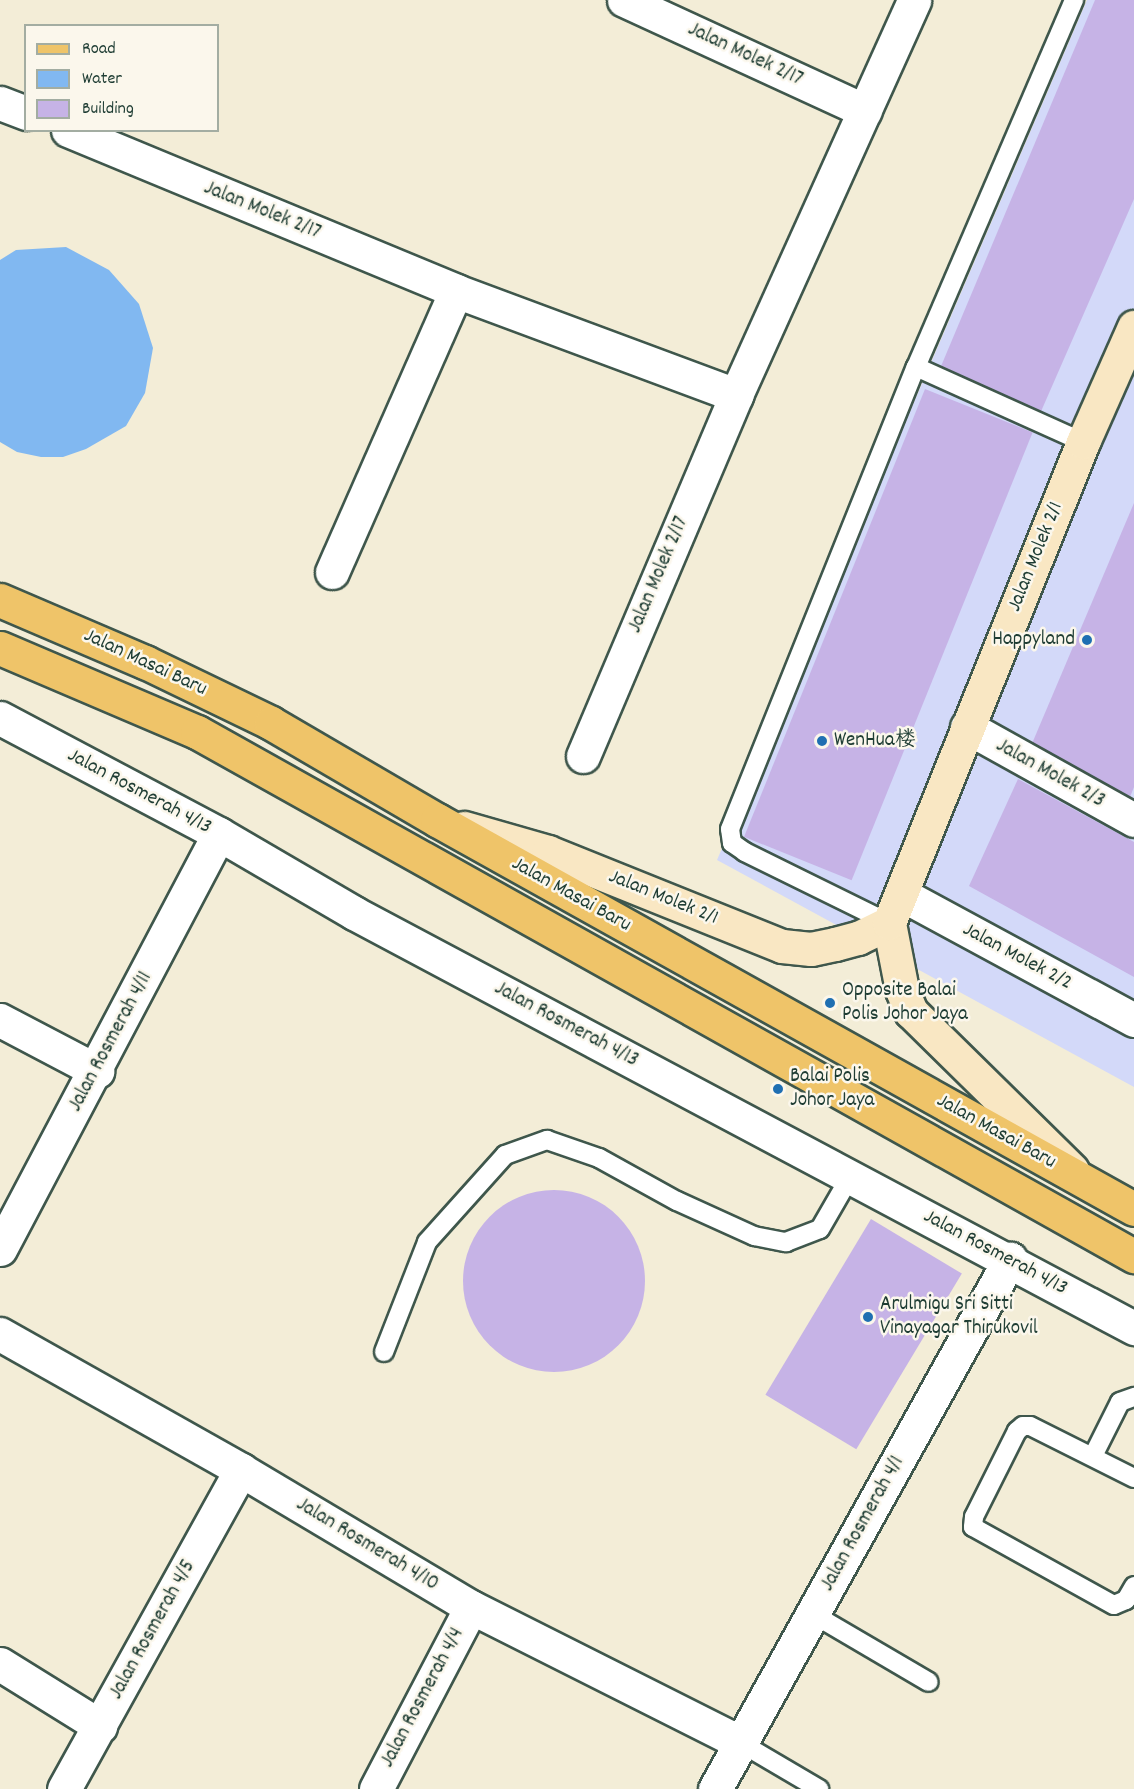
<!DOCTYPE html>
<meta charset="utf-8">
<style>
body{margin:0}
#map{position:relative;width:1134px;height:1789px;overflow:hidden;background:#f3edd7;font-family:Dekko,"LXGW WenKai TC",sans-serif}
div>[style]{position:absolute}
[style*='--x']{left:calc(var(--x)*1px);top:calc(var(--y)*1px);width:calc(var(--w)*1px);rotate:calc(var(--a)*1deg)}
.built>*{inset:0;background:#d3d9f9}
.water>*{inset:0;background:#81b8f1}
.building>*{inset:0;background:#c6b3e6;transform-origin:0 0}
.round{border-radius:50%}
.roads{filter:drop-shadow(2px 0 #3f574c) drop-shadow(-2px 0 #3f574c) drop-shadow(0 2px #3f574c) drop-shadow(0 -2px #3f574c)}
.lane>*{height:18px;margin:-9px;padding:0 9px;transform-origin:9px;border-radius:9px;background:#fff}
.street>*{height:33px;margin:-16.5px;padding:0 16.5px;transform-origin:16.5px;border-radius:16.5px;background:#fff}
.secondary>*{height:33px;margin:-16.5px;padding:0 16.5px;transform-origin:16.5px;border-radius:16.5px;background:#f9e7c3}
.primary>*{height:33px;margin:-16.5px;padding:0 16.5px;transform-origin:16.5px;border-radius:16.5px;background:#efc469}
.dots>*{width:16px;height:16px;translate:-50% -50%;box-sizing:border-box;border:3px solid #fbf7ec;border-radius:50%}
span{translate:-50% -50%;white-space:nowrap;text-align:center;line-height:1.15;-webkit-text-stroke:5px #fbf7ec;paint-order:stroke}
.street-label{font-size:21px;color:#1f3d34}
.poi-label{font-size:21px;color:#1f3d34}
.right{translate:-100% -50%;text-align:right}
.left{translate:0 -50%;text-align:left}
.legend{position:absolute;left:24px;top:24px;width:195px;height:108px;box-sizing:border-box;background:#fbf7ec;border:2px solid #a3ada2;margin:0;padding:8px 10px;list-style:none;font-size:18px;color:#1f3d34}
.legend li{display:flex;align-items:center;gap:12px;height:30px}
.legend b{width:30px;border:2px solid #a3ada2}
</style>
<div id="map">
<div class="built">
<i style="clip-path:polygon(1087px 0,1134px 0,1134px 1087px,717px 860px)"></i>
</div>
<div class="water">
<i style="clip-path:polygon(66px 247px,109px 270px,139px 304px,153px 348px,145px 393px,126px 426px,86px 449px,63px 457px,41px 457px,17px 452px,0 442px,0 260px,16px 250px)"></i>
</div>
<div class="building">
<i style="clip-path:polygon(1095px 0,1134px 0,1134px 199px,1039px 416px,939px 371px)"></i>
<i style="left:925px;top:389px;width:116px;height:483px;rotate:22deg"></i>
<i style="clip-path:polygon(1134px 503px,1134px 787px,1126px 807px,1028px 753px)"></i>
<i style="clip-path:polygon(1018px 779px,1134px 842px,1134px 977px,969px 886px)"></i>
<i class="round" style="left:463px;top:1190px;width:182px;height:182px"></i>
<i style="left:871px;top:1219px;width:106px;height:205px;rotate:31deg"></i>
</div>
<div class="roads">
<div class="lane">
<i style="--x:916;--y:367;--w:183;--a:24.2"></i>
<i style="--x:889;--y:923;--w:161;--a:-153.8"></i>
<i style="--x:745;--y:852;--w:16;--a:-145"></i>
<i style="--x:732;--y:843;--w:14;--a:-98"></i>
<i style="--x:730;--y:829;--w:498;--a:-68.1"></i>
<i style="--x:916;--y:367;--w:400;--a:-66.7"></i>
<i style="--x:384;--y:1352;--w:118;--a:-68.6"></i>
<i style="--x:427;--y:1242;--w:117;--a:-48.1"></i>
<i style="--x:505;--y:1155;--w:45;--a:-19.7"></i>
<i style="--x:547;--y:1140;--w:55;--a:19.1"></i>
<i style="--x:599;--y:1158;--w:89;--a:28.9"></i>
<i style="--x:677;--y:1201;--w:85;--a:24.4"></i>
<i style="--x:754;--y:1236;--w:33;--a:11"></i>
<i style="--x:786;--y:1242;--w:36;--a:-21"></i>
<i style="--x:820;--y:1229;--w:60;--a:-60"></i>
<i style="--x:1093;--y:1456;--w:60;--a:-63.4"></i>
<i style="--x:1120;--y:1402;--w:15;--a:-20"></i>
<i style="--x:1134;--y:1478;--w:116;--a:-153.4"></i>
<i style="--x:1030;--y:1426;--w:7;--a:180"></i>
<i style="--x:1023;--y:1426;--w:8;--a:140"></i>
<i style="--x:1017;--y:1431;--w:96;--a:116.6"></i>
<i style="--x:974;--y:1517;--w:10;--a:96"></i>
<i style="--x:973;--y:1527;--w:161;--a:29"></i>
<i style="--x:1114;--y:1605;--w:13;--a:-23"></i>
<i style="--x:1126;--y:1600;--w:16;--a:-60"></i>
<i style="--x:813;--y:1614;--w:134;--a:30.4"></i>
<i style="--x:741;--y:1743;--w:91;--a:30.5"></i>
</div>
<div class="street">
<i style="--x:624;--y:0;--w:265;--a:24.7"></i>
<i style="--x:0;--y:103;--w:28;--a:21"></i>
<i style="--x:68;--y:130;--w:420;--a:22.5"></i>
<i style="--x:456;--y:291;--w:299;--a:20.4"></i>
<i style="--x:332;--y:572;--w:307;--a:-66.2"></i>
<i style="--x:0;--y:718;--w:248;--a:27.9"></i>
<i style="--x:219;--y:834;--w:156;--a:30.3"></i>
<i style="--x:354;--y:913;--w:884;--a:28.02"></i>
<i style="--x:967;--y:727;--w:191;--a:29.1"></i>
<i style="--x:583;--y:756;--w:392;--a:-67"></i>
<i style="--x:736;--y:395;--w:433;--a:-65.7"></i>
<i style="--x:901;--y:894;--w:265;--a:28.4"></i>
<i style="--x:0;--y:1020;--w:110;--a:27.7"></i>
<i style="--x:0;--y:1249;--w:469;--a:-62.2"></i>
<i style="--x:0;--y:1334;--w:277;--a:29.4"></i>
<i style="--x:241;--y:1470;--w:268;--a:30.8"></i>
<i style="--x:471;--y:1607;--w:302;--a:26.7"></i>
<i style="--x:0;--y:1664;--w:118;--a:31.8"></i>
<i style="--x:64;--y:1789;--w:365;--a:-61"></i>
<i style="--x:376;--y:1789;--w:205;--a:-62.4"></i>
<i style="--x:715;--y:1789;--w:607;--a:-60.9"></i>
</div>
<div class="secondary">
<i style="--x:464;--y:828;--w:87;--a:15.9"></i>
<i style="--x:548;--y:852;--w:252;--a:21.9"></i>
<i style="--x:782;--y:946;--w:29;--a:6"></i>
<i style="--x:811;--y:949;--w:25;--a:-12"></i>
<i style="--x:835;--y:944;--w:24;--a:-15"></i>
<i style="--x:858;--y:938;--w:34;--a:-26"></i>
<i style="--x:1072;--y:1170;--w:226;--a:-135.5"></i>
<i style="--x:911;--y:1012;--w:24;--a:-112"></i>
<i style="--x:902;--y:990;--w:68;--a:-101"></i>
<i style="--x:889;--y:923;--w:519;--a:-68.03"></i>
<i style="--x:1083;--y:442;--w:126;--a:-66.1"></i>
</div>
<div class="primary">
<i style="--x:0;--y:600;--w:158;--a:23.2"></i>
<i style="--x:145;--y:662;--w:140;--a:25.8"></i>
<i style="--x:271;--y:723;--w:192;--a:30.3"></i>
<i style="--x:437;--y:820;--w:798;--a:29.17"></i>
<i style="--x:0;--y:648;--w:214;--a:23.1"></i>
<i style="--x:197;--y:732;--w:1074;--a:29.22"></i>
</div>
</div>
<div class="dots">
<i style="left:1087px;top:640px;background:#1f6fb2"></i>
<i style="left:822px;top:741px;background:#1f6fb2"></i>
<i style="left:830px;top:1003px;background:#1f6fb2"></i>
<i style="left:778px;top:1089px;background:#1f6fb2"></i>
<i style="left:868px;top:1317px;background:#1f6fb2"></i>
</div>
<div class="street-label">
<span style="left:745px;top:55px;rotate:25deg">Jalan Molek 2/17</span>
<span style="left:262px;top:211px;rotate:22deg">Jalan Molek 2/17</span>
<span style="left:1036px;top:557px;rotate:-68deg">Jalan Molek 2/1</span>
<span style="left:659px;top:575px;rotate:-67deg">Jalan Molek 2/17</span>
<span style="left:145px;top:663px;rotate:25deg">Jalan Masai Baru</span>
<span style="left:1050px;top:774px;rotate:29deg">Jalan Molek 2/3</span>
<span style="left:139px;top:792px;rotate:28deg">Jalan Rosmerah 4/13</span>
<span style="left:571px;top:895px;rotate:29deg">Jalan Masai Baru</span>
<span style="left:663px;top:898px;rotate:22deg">Jalan Molek 2/1</span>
<span style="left:1017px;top:957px;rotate:28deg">Jalan Molek 2/2</span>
<span style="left:566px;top:1025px;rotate:28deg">Jalan Rosmerah 4/13</span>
<span style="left:111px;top:1042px;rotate:-62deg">Jalan Rosmerah 4/11</span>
<span style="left:996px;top:1132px;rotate:29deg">Jalan Masai Baru</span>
<span style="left:995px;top:1253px;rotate:28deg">Jalan Rosmerah 4/13</span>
<span style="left:863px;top:1524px;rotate:-61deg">Jalan Rosmerah 4/1</span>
<span style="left:367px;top:1545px;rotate:31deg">Jalan Rosmerah 4/10</span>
<span style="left:153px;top:1630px;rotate:-61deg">Jalan Rosmerah 4/5</span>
<span style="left:423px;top:1698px;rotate:-62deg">Jalan Rosmerah 4/4</span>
</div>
<div class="poi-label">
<span class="right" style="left:1075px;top:640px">Happyland</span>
<span class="left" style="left:834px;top:741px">WenHua楼</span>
<span class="left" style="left:842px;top:1003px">Opposite Balai<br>Polis Johor Jaya</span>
<span class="left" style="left:790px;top:1089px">Balai Polis<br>Johor Jaya</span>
<span class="left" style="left:880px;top:1317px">Arulmigu Sri Sitti<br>Vinayagar Thirukovil</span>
</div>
<ul class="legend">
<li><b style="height:8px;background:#efc469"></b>Road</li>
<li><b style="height:16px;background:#81b8f1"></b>Water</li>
<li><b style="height:16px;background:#c6b3e6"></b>Building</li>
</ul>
</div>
